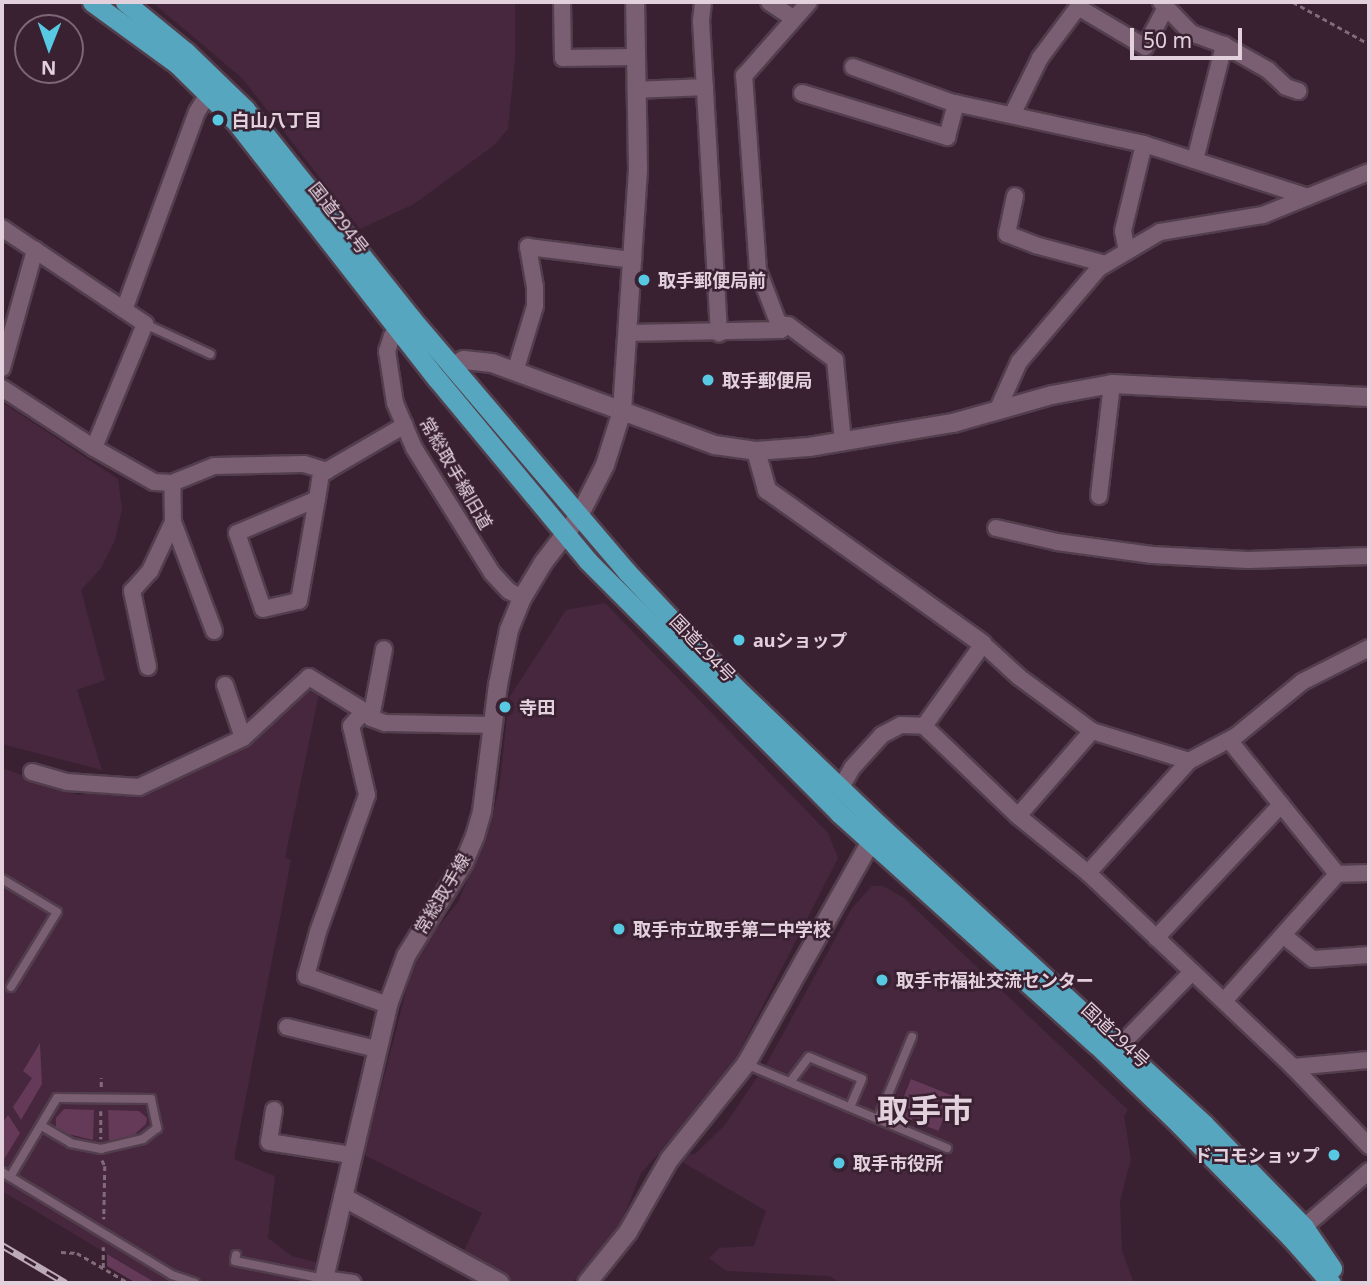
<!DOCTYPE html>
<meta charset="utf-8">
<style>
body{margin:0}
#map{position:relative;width:1371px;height:1285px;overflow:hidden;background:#3a2132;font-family:"Noto Sans","Noto Sans JP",sans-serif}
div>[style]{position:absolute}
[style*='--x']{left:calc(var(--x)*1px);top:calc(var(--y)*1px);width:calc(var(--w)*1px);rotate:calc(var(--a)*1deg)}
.built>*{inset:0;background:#46273d}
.green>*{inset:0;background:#653958;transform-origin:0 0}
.path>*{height:2.5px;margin-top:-1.25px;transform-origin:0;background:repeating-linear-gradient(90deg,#826c7b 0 5px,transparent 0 8.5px)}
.roads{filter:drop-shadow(2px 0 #523e4c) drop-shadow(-2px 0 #523e4c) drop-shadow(0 2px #523e4c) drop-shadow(0 -2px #523e4c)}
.service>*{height:8px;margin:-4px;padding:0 4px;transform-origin:4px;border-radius:4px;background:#7a5e71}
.minor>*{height:16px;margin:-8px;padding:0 8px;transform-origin:8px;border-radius:8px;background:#7a5e71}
.tertiary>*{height:18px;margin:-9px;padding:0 9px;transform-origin:9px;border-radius:9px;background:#7a5e71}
.secondary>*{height:18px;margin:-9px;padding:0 9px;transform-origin:9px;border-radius:9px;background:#7a5e71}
.trunk>*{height:19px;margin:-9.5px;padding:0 9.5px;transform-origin:9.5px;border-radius:9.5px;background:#55a6be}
.rail>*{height:7px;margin-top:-3.5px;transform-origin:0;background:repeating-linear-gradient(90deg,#3a2132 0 13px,#bcaab6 0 26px);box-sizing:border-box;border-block:2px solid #bcaab6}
.dots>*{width:19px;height:19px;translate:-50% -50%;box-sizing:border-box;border:4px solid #3a2132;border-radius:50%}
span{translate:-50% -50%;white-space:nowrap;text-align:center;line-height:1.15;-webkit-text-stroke:5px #3a2132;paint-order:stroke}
.poi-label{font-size:18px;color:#e2d1dc;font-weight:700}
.left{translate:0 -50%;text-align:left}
.right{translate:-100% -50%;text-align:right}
.street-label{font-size:18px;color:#e2d1dc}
.town-label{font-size:32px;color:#e2d1dc;font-weight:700}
.frame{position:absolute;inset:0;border:4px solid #e2d1dc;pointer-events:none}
.north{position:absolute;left:14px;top:14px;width:70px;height:70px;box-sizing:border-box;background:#3a2132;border:2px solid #7d6776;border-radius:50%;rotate:181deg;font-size:19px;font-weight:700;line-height:28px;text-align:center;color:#e2d1dc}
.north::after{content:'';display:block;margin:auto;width:24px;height:32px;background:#58c9e3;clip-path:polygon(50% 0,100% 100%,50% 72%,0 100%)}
.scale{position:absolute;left:1130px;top:28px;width:112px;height:32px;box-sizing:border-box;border:4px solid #e2d1dc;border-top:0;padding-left:9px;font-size:21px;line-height:24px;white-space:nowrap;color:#e2d1dc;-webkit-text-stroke:5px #3a2132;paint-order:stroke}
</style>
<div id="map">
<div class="built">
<i style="clip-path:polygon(152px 2px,515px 2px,515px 58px,508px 129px,493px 146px,414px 204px,360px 229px,242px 78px)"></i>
<i style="clip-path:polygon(2px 402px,118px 479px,122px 508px,115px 540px,101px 568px,81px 590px,105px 680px,77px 690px,102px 770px,2px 744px)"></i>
<i style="clip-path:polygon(605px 603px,828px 833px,838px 858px,727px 1076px,641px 1173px,618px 1231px,572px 1283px,513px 1283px,462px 1255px,482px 1213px,364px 1155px,415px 956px,458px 902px,487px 833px,499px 790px,509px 698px,566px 610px)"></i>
<i style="clip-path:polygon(311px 684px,320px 689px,285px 858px,291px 860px,234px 1159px,275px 1176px,268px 1238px,292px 1256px,318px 1263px,312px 1283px,156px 1283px,2px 1191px,2px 768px,78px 795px,162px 784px)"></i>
<i style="clip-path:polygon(872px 886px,883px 886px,904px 898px,1128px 1110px,1124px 1116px,1131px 1159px,1120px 1201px,1122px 1251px,1134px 1283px,841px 1283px,829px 1276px,726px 1271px,709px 1258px,719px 1248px,754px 1246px,766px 1211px,684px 1163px,682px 1155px,695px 1154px,724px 1126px,767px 1063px,852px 908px)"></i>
</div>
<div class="green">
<i style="clip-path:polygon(40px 1043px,42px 1084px,21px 1120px,13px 1107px,32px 1078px,23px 1071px)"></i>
<i style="left:911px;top:1079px;width:45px;height:38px;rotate:22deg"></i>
<i style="clip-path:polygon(64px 1109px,94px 1110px,93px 1140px,64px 1133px,56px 1127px,56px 1118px)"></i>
<i style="clip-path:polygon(108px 1110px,139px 1111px,147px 1118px,146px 1124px,134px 1135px,109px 1142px)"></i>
<i style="clip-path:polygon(8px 1115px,20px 1133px,3px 1161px,2px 1124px)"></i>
<i style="clip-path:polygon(107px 1254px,156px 1283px,136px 1283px,107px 1266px)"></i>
</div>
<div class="path">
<i style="--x:1293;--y:2;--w:87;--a:28.9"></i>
<i style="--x:101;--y:1087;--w:9;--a:-90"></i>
<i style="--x:101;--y:1111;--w:28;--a:90"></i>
<i style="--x:102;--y:1160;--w:7;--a:63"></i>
<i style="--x:105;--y:1166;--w:53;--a:91.1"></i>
<i style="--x:61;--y:1252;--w:16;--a:4"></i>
<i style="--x:77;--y:1253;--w:60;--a:30"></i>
<i style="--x:103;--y:1268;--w:21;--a:-90"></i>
</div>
<div class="roads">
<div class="service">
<i style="--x:145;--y:324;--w:72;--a:24.8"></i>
<i style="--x:2;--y:879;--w:64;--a:31"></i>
<i style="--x:57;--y:912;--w:88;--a:121.5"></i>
<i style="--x:746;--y:1064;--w:218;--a:22.7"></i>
<i style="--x:790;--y:1082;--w:31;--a:-53"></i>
<i style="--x:809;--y:1057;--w:57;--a:22.5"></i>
<i style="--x:862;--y:1079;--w:30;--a:113"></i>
<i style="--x:878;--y:1119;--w:89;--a:-67.5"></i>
<i style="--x:2;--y:1172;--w:199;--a:31.2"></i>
<i style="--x:172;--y:1275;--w:24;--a:19"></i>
<i style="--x:10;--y:1177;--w:92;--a:-59.3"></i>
<i style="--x:57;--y:1098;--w:94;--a:0.6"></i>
<i style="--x:151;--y:1099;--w:30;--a:78"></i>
<i style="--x:157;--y:1128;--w:18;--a:142"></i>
<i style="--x:143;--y:1139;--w:43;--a:166.6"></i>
<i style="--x:101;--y:1149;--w:31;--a:-169"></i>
<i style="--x:71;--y:1143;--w:34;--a:-150"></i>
<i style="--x:236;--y:1255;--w:6;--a:99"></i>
<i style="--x:235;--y:1261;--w:91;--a:11.4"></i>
</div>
<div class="minor">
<i style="--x:562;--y:2;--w:56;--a:89"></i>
<i style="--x:563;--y:58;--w:72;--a:-0.8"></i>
<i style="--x:703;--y:2;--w:19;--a:96"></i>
<i style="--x:701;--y:21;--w:313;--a:86.7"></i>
<i style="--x:769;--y:2;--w:29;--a:34"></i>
<i style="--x:1166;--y:7;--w:36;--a:46"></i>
<i style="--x:1191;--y:33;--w:35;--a:20"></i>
<i style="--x:1224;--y:45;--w:51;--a:29.6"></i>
<i style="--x:1268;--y:70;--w:25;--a:43"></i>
<i style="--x:1286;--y:87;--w:13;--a:18"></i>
<i style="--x:853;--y:67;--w:103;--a:19.8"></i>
<i style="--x:950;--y:102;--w:198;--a:12.2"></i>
<i style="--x:1144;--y:144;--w:89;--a:103.6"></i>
<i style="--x:1123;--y:231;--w:20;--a:79"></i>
<i style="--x:636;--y:90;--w:69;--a:-2.5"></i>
<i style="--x:802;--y:93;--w:152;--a:16.9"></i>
<i style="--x:947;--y:137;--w:35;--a:-75"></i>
<i style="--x:1012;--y:115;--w:64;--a:-63.8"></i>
<i style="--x:1040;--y:58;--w:64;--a:-53.3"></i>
<i style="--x:1078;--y:7;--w:78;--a:30.8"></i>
<i style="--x:1145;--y:47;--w:45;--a:-62.3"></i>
<i style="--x:1166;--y:7;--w:7;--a:-135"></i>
<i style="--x:1144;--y:144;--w:172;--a:17.9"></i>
<i style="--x:1195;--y:160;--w:119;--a:-75.8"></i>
<i style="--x:1015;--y:196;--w:39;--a:102"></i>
<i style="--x:1007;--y:234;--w:30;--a:21"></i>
<i style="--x:1035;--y:245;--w:73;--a:15"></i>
<i style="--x:2;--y:228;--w:40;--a:34"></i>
<i style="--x:124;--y:310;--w:211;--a:-69.8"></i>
<i style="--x:197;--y:112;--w:23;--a:-59"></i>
<i style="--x:403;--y:322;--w:18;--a:128"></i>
<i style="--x:392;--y:336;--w:16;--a:108"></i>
<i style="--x:387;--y:351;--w:53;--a:81.3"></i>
<i style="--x:395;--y:403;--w:49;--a:67.1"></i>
<i style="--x:414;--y:448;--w:147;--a:58"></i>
<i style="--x:492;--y:573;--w:25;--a:47"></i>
<i style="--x:509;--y:591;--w:15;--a:28"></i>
<i style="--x:778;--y:324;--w:10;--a:6"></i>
<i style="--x:788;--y:325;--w:59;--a:36.7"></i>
<i style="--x:835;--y:360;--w:81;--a:84.4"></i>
<i style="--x:628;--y:333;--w:153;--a:-1.1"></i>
<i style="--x:781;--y:330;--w:64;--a:-111"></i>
<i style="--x:758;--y:270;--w:195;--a:-94.1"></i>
<i style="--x:744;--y:76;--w:98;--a:-48.7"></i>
<i style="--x:2;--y:368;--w:123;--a:-74.4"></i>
<i style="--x:35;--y:250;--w:133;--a:33.9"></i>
<i style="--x:145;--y:324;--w:134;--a:112.4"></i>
<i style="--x:94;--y:448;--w:69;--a:29.5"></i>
<i style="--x:154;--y:482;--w:18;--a:3"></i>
<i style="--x:515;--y:372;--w:69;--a:-73.1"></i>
<i style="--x:535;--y:306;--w:19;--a:-90"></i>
<i style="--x:535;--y:287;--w:41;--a:-99.9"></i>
<i style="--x:528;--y:247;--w:106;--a:7.1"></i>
<i style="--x:2;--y:388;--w:110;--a:33.1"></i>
<i style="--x:997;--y:411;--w:54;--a:-65.8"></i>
<i style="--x:1019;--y:362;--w:123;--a:-49.6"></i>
<i style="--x:1099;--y:268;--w:71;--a:-30.5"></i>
<i style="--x:1160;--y:232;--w:104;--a:-9.4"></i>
<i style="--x:1263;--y:215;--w:114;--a:-22.1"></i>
<i style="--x:1099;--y:496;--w:113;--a:-83.4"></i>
<i style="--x:317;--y:499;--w:87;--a:157"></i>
<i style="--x:237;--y:533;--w:80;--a:71.1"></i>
<i style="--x:263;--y:609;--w:37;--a:-13"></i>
<i style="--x:299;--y:601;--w:104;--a:-80"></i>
<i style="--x:317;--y:499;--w:25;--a:-81"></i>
<i style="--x:321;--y:474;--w:97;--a:-30.3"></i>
<i style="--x:996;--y:528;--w:63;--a:12.9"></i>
<i style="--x:1057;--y:542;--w:96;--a:7.8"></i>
<i style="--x:1152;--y:555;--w:96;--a:3"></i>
<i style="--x:1248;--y:560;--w:121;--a:-1.9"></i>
<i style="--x:214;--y:631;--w:116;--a:-110.6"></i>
<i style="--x:173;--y:522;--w:39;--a:-91"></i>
<i style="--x:172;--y:483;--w:45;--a:-22"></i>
<i style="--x:214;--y:466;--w:90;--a:-1.3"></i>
<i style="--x:304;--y:464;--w:24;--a:17"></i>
<i style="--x:1369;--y:648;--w:75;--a:153.1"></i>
<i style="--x:1302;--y:682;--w:85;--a:140.7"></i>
<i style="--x:1236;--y:736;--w:53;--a:152"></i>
<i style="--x:1189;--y:761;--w:102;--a:-162.8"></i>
<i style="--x:1092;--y:731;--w:91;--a:-143.5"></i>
<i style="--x:1019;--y:677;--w:49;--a:-137.5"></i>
<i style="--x:983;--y:644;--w:101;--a:125.7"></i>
<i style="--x:924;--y:726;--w:130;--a:43.8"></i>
<i style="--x:1018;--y:816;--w:90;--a:39.2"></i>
<i style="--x:1088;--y:873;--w:282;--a:43.4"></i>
<i style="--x:1293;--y:1067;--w:110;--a:46.1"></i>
<i style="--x:148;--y:667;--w:78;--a:-101.9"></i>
<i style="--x:132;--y:591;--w:27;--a:-48"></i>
<i style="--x:150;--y:571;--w:54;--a:-64.9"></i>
<i style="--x:225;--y:685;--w:56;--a:71.2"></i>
<i style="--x:366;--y:713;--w:7;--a:45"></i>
<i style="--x:371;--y:718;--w:70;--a:-79.3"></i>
<i style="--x:371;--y:718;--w:15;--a:20"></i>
<i style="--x:385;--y:723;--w:107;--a:1.1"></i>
<i style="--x:1229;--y:740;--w:172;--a:51.1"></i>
<i style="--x:1337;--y:874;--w:32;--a:-2"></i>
<i style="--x:32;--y:772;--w:36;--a:16"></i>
<i style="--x:67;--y:782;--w:72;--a:4"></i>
<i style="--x:139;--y:787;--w:115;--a:-25.2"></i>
<i style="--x:243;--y:738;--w:90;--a:-42.7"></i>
<i style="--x:309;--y:677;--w:65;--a:31.7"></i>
<i style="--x:364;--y:711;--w:20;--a:131"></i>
<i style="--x:351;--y:726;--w:71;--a:76.9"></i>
<i style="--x:367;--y:795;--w:145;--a:109.7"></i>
<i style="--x:318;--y:932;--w:46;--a:105.3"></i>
<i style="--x:306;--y:976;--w:87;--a:19.5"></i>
<i style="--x:840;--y:789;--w:24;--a:-60"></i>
<i style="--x:852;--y:768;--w:45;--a:-47.7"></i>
<i style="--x:882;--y:735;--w:21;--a:-28"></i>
<i style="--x:901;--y:725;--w:23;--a:2"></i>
<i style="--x:1018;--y:816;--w:113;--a:-49"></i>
<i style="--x:1088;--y:873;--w:151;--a:-48"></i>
<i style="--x:1283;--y:935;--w:38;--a:39"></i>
<i style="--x:1313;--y:959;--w:56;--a:-4.1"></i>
<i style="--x:1156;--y:938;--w:183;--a:-46.8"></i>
<i style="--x:1224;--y:1001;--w:170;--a:-48.3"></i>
<i style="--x:287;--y:1027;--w:92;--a:13.9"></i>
<i style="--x:1111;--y:1055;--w:115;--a:-45.7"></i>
<i style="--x:1293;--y:1067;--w:76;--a:-5.3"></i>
<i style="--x:274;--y:1110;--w:32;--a:99"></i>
<i style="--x:269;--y:1142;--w:83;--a:9"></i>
<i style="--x:1297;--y:1233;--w:95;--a:-40.7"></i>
<i style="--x:324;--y:1279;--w:29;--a:8"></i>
</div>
<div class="tertiary">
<i style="--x:452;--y:366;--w:13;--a:-27"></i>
<i style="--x:464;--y:360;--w:28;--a:6"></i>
<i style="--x:492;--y:363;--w:238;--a:20.2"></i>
<i style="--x:715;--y:445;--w:41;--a:8.3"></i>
<i style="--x:756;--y:451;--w:53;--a:-4.3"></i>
<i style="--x:809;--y:447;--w:146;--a:-9.5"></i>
<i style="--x:953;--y:423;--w:103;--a:-15.8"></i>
<i style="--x:1052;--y:395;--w:61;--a:-10.4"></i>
<i style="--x:1112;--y:384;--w:257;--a:2.9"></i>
<i style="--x:756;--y:451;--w:41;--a:74.2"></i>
<i style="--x:767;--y:490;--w:265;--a:35.5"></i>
<i style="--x:579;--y:516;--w:57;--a:-63"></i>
<i style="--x:605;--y:465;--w:57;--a:-72.5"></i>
<i style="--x:622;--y:411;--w:243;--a:-86.2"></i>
<i style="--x:638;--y:169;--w:167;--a:-91"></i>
<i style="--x:343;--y:1197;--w:179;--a:28.7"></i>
<i style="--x:587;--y:1283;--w:65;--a:-51.2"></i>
<i style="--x:628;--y:1232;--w:83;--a:-60.3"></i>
<i style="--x:669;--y:1160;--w:123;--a:-51.3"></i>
<i style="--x:746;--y:1064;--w:267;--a:-60.7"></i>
</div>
<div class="secondary">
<i style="--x:323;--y:1283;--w:285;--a:-76.8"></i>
<i style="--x:388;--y:1005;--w:52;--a:-69.8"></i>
<i style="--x:406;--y:956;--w:110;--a:-58.3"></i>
<i style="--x:464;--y:862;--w:28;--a:-67"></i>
<i style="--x:475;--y:836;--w:26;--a:-74"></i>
<i style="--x:482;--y:811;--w:127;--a:-82.8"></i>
<i style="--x:498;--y:685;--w:56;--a:-78.7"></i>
<i style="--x:509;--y:630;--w:35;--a:-68"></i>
<i style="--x:522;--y:598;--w:41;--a:-59"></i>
<i style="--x:543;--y:563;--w:59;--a:-52.5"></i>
</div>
<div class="trunk">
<i style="--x:92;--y:2;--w:105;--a:36.1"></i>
<i style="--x:177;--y:64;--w:83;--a:44.5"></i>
<i style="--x:236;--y:122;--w:326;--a:52"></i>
<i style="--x:437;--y:379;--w:236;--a:50.3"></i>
<i style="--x:588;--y:561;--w:356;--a:45.1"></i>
<i style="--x:839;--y:813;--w:346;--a:42"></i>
<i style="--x:1096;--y:1044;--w:115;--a:43.9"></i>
<i style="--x:1179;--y:1124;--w:160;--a:45.5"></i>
<i style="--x:1291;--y:1238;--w:60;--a:48.4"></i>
<i style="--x:125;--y:2;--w:79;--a:39.3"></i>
<i style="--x:186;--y:52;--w:82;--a:44"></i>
<i style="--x:245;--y:109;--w:267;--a:51.5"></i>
<i style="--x:411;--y:318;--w:333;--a:49.6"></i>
<i style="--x:627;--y:572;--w:158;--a:46.8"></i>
<i style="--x:735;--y:687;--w:201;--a:43.8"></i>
<i style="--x:880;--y:826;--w:440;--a:42.6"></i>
<i style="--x:1204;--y:1124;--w:144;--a:45.8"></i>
<i style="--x:1304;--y:1227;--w:50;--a:55.7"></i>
</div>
</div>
<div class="rail">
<i style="--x:2;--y:1245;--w:74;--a:30.7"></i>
</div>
<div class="dots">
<i style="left:218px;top:120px;background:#58c9e3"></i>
<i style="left:644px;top:280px;background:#58c9e3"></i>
<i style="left:708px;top:380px;background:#58c9e3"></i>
<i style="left:739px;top:640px;background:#58c9e3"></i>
<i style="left:505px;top:707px;background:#58c9e3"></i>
<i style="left:619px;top:929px;background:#58c9e3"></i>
<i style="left:882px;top:980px;background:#58c9e3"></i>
<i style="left:1334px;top:1155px;background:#58c9e3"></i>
<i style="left:839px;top:1163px;background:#58c9e3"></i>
</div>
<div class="poi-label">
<span class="left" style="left:232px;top:120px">白山八丁目</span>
<span class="left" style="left:658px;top:280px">取手郵便局前</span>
<span class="left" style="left:722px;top:380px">取手郵便局</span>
<span class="left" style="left:753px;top:640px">auショップ</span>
<span class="left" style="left:519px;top:707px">寺田</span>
<span class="left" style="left:633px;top:929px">取手市立取手第二中学校</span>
<span class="left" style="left:896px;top:980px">取手市福祉交流センター</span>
<span class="right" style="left:1320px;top:1155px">ドコモショップ</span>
<span class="left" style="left:853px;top:1163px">取手市役所</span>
</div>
<div class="street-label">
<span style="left:339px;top:218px;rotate:52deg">国道294号</span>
<span style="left:456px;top:473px;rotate:60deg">常総取手線旧道</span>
<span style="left:703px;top:648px;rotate:46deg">国道294号</span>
<span style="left:442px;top:894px;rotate:-59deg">常総取手線</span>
<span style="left:1116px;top:1035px;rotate:43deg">国道294号</span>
</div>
<div class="town-label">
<span style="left:925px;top:1110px">取手市</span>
</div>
<div class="frame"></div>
<div class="north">N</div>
<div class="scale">50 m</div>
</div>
